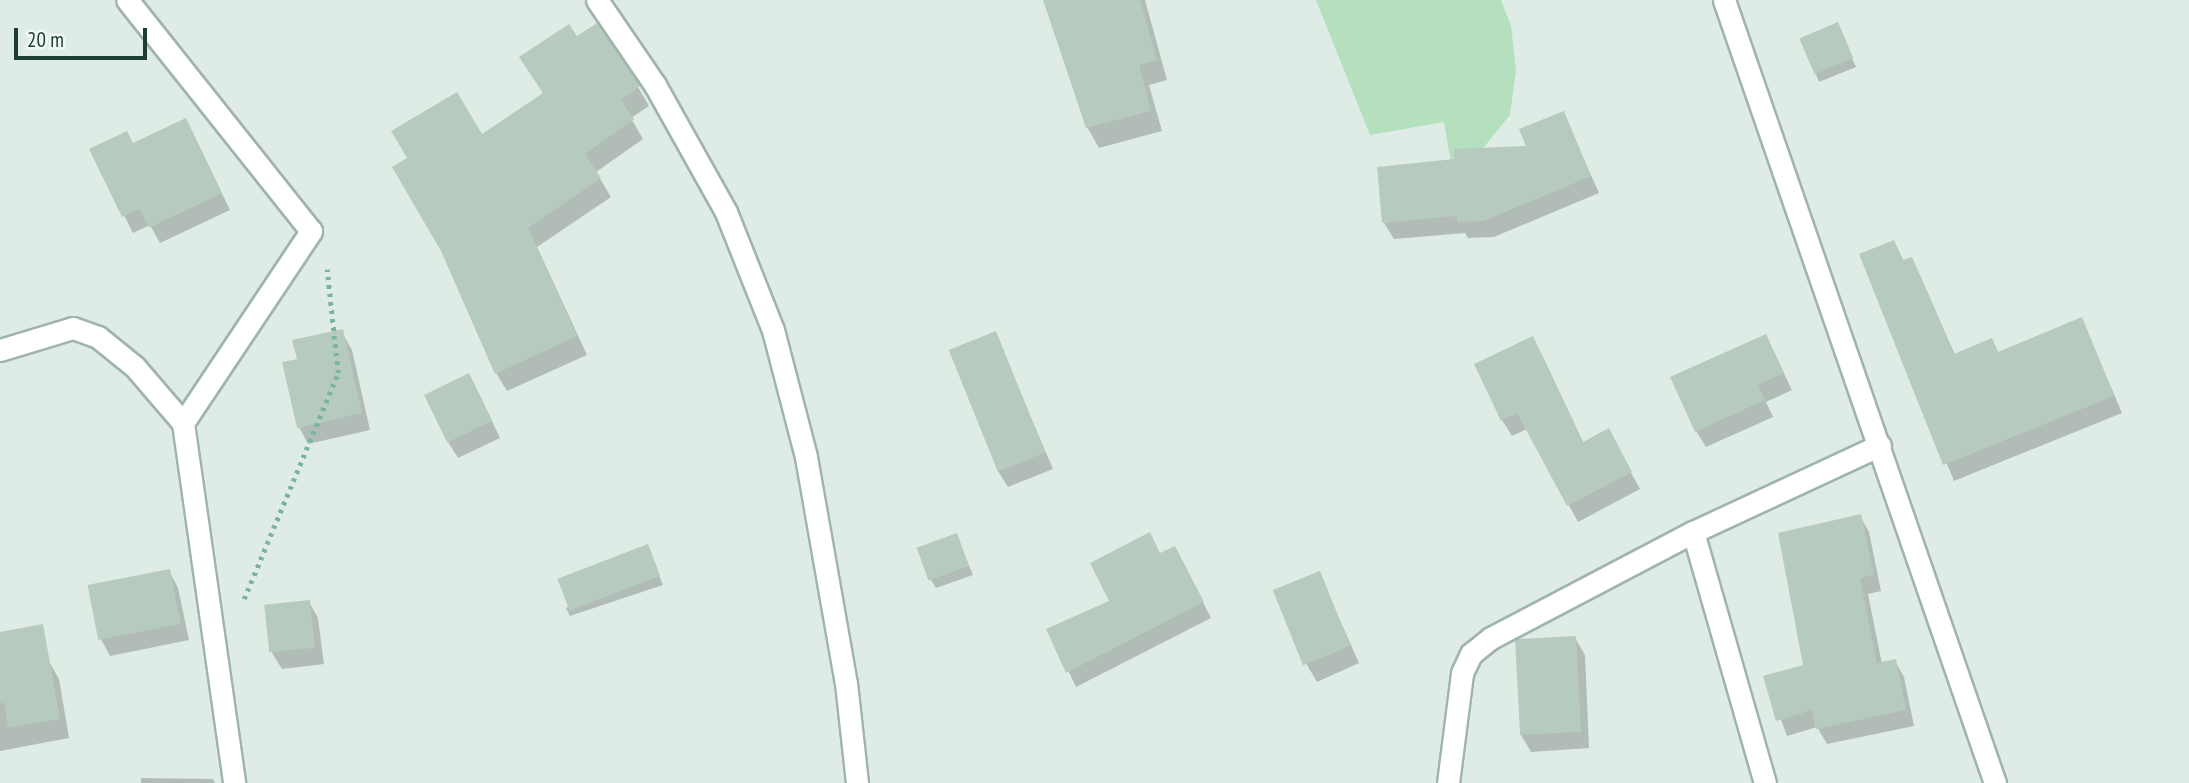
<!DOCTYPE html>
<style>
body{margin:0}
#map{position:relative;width:2189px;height:783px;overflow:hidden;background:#deece5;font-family:"PT Sans Narrow",sans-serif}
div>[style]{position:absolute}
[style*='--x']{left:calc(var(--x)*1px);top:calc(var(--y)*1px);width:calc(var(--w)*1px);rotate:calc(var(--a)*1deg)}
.green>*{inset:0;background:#b4e0bd}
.shadow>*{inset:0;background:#0003}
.building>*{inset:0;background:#b6cac0;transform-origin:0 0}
.path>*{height:4.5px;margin-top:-2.25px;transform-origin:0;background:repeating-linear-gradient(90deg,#7ab39e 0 3.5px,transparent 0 8.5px)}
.roads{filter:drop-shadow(2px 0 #a0b4ac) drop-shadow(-2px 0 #a0b4ac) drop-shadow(0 2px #a0b4ac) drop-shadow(0 -2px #a0b4ac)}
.minor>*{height:21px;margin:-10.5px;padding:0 10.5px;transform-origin:10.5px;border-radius:10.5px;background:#fff}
span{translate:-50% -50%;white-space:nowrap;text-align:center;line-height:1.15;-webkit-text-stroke:6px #eff8f3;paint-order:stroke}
.scale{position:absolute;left:14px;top:28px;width:133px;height:32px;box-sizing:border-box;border:4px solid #1d3d33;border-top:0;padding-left:9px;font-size:21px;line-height:24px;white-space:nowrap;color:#1d3d33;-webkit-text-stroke:5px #eff8f3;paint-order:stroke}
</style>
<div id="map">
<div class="green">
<i style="clip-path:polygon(1316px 0,1501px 0,1511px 26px,1516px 70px,1510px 115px,1471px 163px,1451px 163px,1444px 122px,1370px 135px)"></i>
</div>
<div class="shadow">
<i style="clip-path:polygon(1045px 0,1145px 0,1167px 80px,1149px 85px,1162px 131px,1099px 148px,1087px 127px)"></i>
<i style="clip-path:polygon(1840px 31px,1856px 67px,1819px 82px,1801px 39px)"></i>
<i style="clip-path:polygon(577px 39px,638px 87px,649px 106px,631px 118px,643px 139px,596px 172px,611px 197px,537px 247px,587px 355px,507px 391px,496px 373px,481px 137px,544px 94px)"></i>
<i style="clip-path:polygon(1563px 113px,1599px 193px,1494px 237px,1468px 238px,1465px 233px,1394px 239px,1384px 223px,1456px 161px,1528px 147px)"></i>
<i style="clip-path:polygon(194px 136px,230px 210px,160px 243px,150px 225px,133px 233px,91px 150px)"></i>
<i style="clip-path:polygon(1894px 242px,1904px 262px,1911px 259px,1920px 275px,1955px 355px,1991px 340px,1999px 353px,2082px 319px,2122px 413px,1954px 481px,1861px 255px)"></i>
<i style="clip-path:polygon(343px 334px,352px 350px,370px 430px,308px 444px,299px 427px,299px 360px)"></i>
<i style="clip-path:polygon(995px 334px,1053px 469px,1008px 487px,998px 471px)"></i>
<i style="clip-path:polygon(1774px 353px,1792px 390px,1766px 402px,1773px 417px,1706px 447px,1696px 431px)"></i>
<i style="clip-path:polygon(1542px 355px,1584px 444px,1617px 447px,1640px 489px,1578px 522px,1527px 429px,1512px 436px,1502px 420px)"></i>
<i style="clip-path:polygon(478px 392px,500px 438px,458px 458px,448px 442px)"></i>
<i style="clip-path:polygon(1860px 516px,1869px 532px,1881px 591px,1868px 594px,1882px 664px,1895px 661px,1904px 677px,1914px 726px,1827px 744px,1817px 727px,1787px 736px,1765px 677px,1805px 666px)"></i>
<i style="clip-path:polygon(956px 535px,973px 575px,936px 588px,931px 580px)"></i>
<i style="clip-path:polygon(651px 554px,663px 585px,570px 616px,566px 608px)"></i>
<i style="clip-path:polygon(1161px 555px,1183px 563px,1211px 618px,1076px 687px,1049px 630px,1112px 602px)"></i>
<i style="clip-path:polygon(169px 571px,178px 588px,189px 640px,110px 656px,101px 639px)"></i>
<i style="clip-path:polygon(1319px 573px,1359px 663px,1317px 682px,1307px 665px)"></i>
<i style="clip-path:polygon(309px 602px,318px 618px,324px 664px,282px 669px,272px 653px)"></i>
<i style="clip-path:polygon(1575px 638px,1585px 655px,1589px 748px,1531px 752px,1521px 735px)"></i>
<i style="clip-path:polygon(0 659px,48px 660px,59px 679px,69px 738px,0 751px)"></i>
<i style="clip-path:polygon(141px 778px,213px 779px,215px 783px,141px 783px)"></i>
</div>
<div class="building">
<i style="clip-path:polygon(1043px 0,1140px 0,1157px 60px,1139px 65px,1151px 111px,1086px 128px)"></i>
<i style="left:1838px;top:22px;width:39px;height:42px;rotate:67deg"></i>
<i style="clip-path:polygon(597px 23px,640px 86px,621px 100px,634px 119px,585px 154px,601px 178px,528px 228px,577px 336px,495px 374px,441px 251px,392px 167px,407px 158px,391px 131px,457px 92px,482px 134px,543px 93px,519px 57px,569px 24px,577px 36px)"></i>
<i style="clip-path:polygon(1564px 111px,1591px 176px,1484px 221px,1457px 222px,1457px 216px,1382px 223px,1377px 167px,1454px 159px,1454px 149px,1526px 146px,1519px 129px)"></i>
<i style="clip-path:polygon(186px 118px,222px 193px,149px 228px,140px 209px,122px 217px,89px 149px,127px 131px,133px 143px)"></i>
<i style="clip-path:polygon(1894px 240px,1903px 260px,1912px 257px,1954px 354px,1992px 338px,1998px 352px,2082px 317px,2114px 396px,1943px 465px,1859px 254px)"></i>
<i style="clip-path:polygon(343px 329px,362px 413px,297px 428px,282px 362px,297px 359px,292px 340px)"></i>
<i style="left:996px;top:331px;width:131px;height:51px;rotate:68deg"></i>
<i style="clip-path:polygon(1766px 334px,1784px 373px,1758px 385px,1765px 400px,1695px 432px,1670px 377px)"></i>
<i style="clip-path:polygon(1533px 336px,1583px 442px,1609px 428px,1632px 472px,1567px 506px,1517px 413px,1501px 421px,1474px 364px)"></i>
<i style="left:469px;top:373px;width:53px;height:50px;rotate:64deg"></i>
<i style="clip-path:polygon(1861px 514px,1874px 575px,1860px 578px,1877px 663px,1896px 659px,1906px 710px,1816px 729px,1812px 710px,1776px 721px,1763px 676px,1803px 665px,1778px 533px)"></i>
<i style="clip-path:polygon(1150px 532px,1160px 553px,1175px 546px,1204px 602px,1066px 673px,1046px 629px,1109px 601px,1090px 563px)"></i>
<i style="left:957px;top:533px;width:35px;height:43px;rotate:70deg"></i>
<i style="left:648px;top:544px;width:34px;height:97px;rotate:69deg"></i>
<i style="left:170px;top:569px;width:56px;height:84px;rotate:79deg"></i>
<i style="left:1320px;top:571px;width:81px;height:51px;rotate:68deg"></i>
<i style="left:310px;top:600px;width:48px;height:46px;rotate:84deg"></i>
<i style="clip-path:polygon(43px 624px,60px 719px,8px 728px,4px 703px,0 703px,0 632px)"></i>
<i style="left:1576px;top:636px;width:96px;height:61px;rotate:87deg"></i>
</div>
<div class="path">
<i style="--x:244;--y:599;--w:245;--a:-67.4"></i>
<i style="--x:338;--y:373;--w:104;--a:-96.1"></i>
</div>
<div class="roads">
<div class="minor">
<i style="--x:597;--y:0;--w:103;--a:55.7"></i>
<i style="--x:655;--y:85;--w:145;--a:60.8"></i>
<i style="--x:726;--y:212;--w:127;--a:68.3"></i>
<i style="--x:773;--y:330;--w:131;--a:75.4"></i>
<i style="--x:806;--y:457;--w:230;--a:80"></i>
<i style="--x:846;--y:683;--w:101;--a:83.7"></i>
<i style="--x:1724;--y:0;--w:829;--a:70.91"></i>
<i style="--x:0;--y:350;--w:76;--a:-16.8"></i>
<i style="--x:73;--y:328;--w:27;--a:20"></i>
<i style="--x:98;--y:337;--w:48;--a:39"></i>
<i style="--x:135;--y:367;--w:74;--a:49.4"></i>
<i style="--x:183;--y:423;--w:231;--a:-56.3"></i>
<i style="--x:311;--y:231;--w:295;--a:-128.5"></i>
<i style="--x:183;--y:423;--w:364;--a:81.9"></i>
<i style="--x:1693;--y:532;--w:261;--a:74"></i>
<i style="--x:1448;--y:783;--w:111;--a:-82.7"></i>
<i style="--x:1462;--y:673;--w:21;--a:-65"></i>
<i style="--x:1471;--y:654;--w:26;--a:-39"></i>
<i style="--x:1491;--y:638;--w:228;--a:-27.7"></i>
<i style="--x:1693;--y:532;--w:206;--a:-24.9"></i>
</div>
</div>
<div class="scale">20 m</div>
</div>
